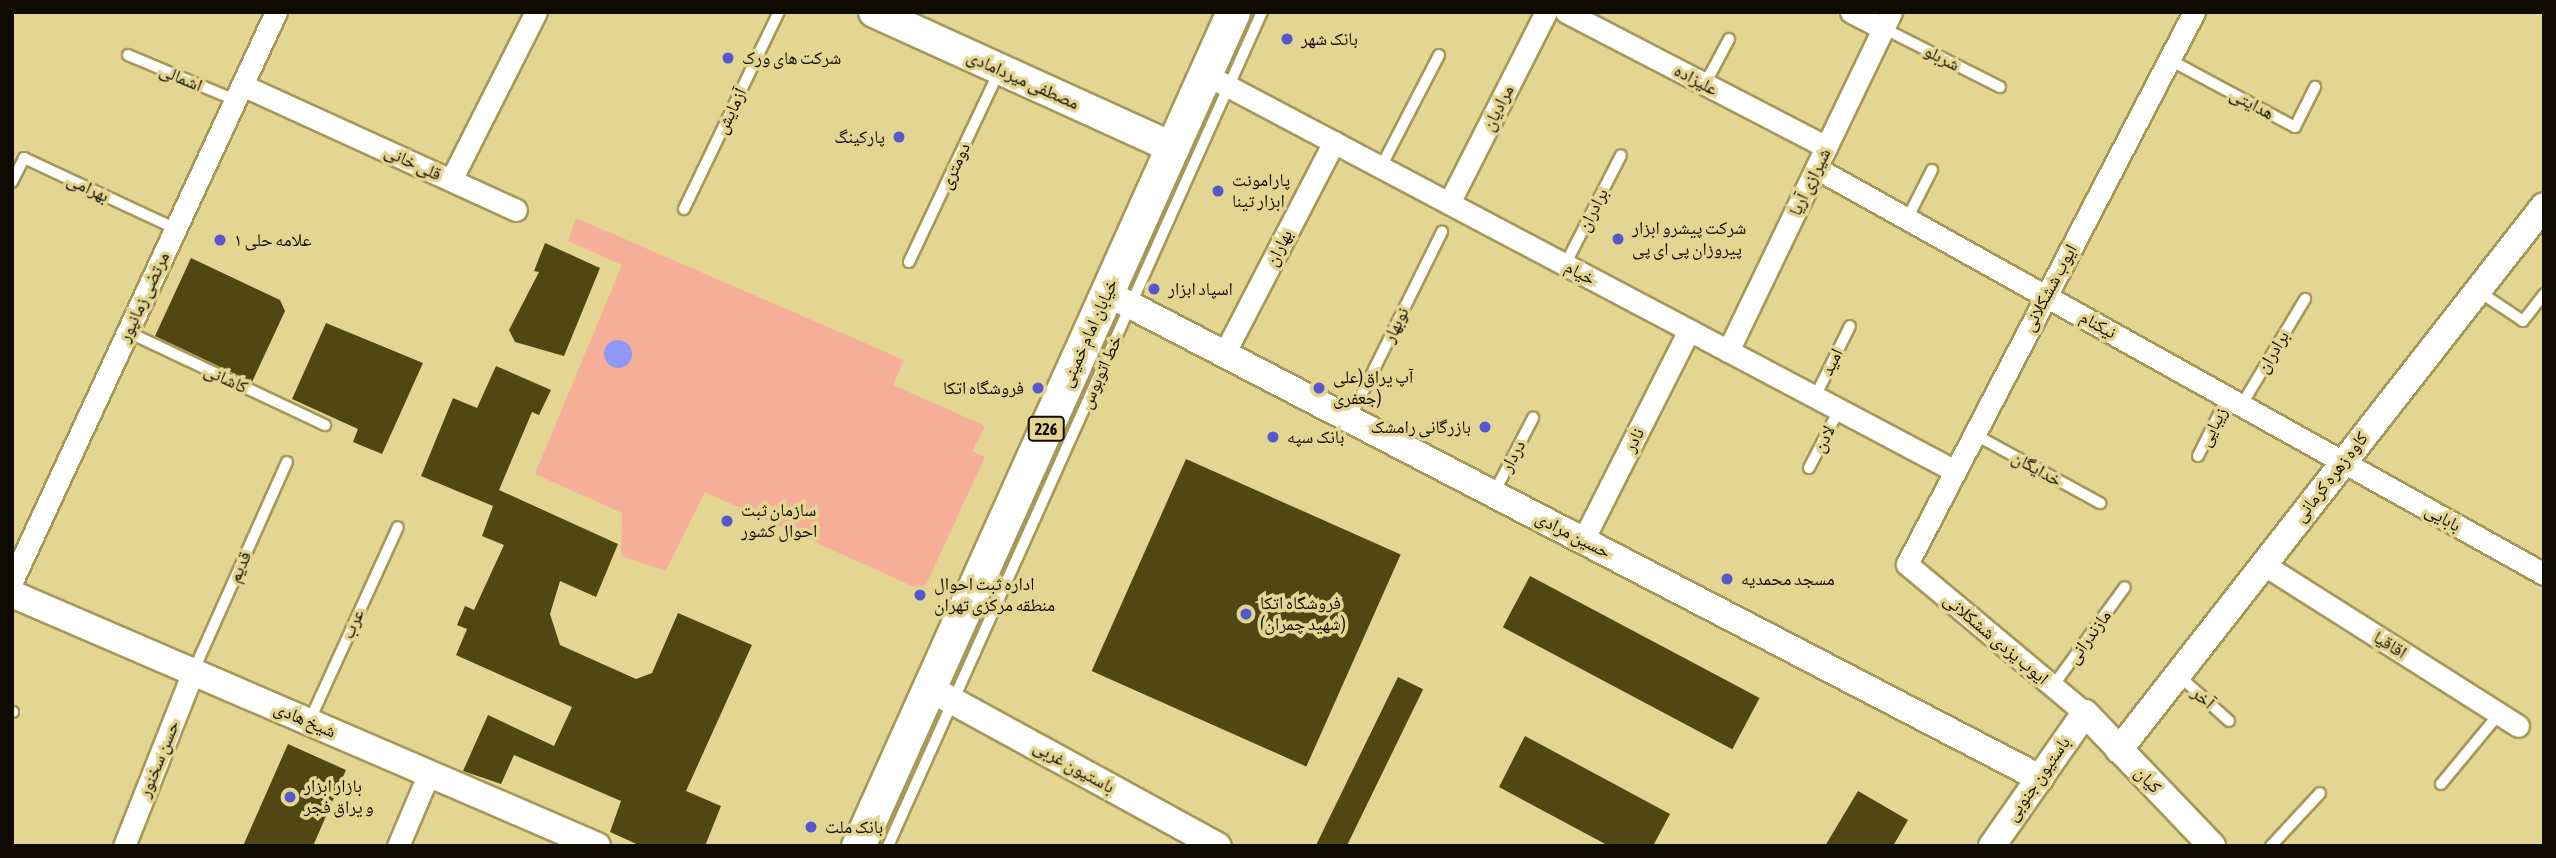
<!DOCTYPE html>
<meta charset="utf-8">
<style>
body{margin:0}
#map{position:relative;width:2556px;height:858px;overflow:hidden;background:#e3d592;font-family:"Asap Condensed","Noto Naskh Arabic",sans-serif}
div>[style]{position:absolute}
[style*='--x']{left:calc(var(--x)*1px);top:calc(var(--y)*1px);width:calc(var(--w)*1px);rotate:calc(var(--a)*1deg)}
.green>*{inset:0;background:#f7ae98}
.water>*{inset:0;background:#8f99f3}
.round{border-radius:50%}
.building>*{inset:0;background:#514713;transform-origin:0 0}
.roads{filter:drop-shadow(2px 0 #a69857) drop-shadow(-2px 0 #a69857) drop-shadow(0 2px #a69857) drop-shadow(0 -2px #a69857)}
.service>*{height:10px;margin:-5px;padding:0 5px;transform-origin:5px;border-radius:5px;background:#fff}
.minor>*{height:21px;margin:-10.5px;padding:0 10.5px;transform-origin:10.5px;border-radius:10.5px;background:#fff}
.tertiary>*{height:26px;margin:-13px;padding:0 13px;transform-origin:13px;border-radius:13px;background:#fff}
.secondary>*{height:30px;margin:-15px;padding:0 15px;transform-origin:15px;border-radius:15px;background:#fff}
.primary>*{height:33px;margin:-16.5px;padding:0 16.5px;transform-origin:16.5px;border-radius:16.5px;background:#fff}
.dots>*{width:19px;height:19px;translate:-50% -50%;box-sizing:border-box;border:4px solid #e3d592;border-radius:50%}
span{translate:-50% -50%;white-space:nowrap;text-align:center;line-height:1.15;-webkit-text-stroke:7px #e3d592;paint-order:stroke}
.shield-label span{padding:2px 5px;background:#e3d592;border:2px solid;border-radius:5px;-webkit-text-stroke-width:0}
.shield-label{font-size:16px;color:#100b00;font-weight:700}
.poi-label{font-size:18px;color:#100b00}
.left{translate:0 -50%;text-align:left}
.right{translate:-100% -50%;text-align:right}
.street-label{font-size:18px;color:#100b00}
.frame{position:absolute;inset:0;border:14px solid #100b00;pointer-events:none}
</style>
<div id="map">
<div class="green">
<i style="clip-path:polygon(576px 218px,904px 360px,893px 385px,985px 426px,972px 451px,985px 457px,923px 591px,705px 492px,666px 571px,621px 556px,622px 513px,535px 474px,622px 265px,568px 241px)"></i>
</div>
<div class="water">
<i class="round" style="left:604px;top:340px;width:28px;height:28px"></i>
</div>
<div class="building">
<i style="clip-path:polygon(545px 243px,600px 268px,564px 356px,515px 342px,509px 330px,539px 272px,534px 271px)"></i>
<i style="clip-path:polygon(191px 258px,280px 300px,285px 311px,252px 382px,155px 336px)"></i>
<i style="clip-path:polygon(326px 323px,423px 363px,382px 454px,353px 442px,358px 429px,292px 399px)"></i>
<i style="clip-path:polygon(496px 366px,551px 390px,539px 415px,532px 412px,499px 490px,618px 544px,596px 597px,560px 581px,550px 614px,560px 645px,636px 679px,652px 673px,678px 613px,752px 645px,686px 791px,721px 806px,705px 846px,641px 846px,610px 832px,621px 801px,514px 755px,501px 784px,463px 771px,488px 715px,554px 746px,572px 707px,456px 655px,467px 629px,457px 625px,465px 606px,474px 610px,504px 545px,482px 536px,493px 506px,421px 476px,453px 398px,477px 408px)"></i>
<i style="left:1186px;top:459px;width:235px;height:232px;rotate:24deg"></i>
<i style="left:1530px;top:576px;width:260px;height:58px;rotate:28deg"></i>
<i style="left:1398px;top:677px;width:28px;height:186px;rotate:26deg"></i>
<i style="clip-path:polygon(1525px 736px,1670px 814px,1653px 846px,1609px 846px,1499px 787px)"></i>
<i style="clip-path:polygon(288px 744px,346px 770px,313px 846px,243px 846px)"></i>
<i style="clip-path:polygon(1858px 791px,1908px 820px,1893px 846px,1825px 846px)"></i>
</div>
<div class="roads">
<div class="service">
<i style="--x:1883;--y:28;--w:131;--a:26.8"></i>
<i style="--x:128;--y:55;--w:116;--a:22.8"></i>
<i style="--x:2170;--y:60;--w:142;--a:28.2"></i>
<i style="--x:2295;--y:127;--w:45;--a:-63.4"></i>
<i style="--x:1705;--y:84;--w:51;--a:-61.9"></i>
<i style="--x:1381;--y:167;--w:126;--a:-62.6"></i>
<i style="--x:12;--y:182;--w:27;--a:-63"></i>
<i style="--x:24;--y:158;--w:168;--a:25"></i>
<i style="--x:684;--y:209;--w:219;--a:-64.3"></i>
<i style="--x:1907;--y:219;--w:55;--a:-63"></i>
<i style="--x:909;--y:262;--w:210;--a:-64.7"></i>
<i style="--x:1565;--y:265;--w:123;--a:-63"></i>
<i style="--x:2478;--y:291;--w:54;--a:33.7"></i>
<i style="--x:2523;--y:321;--w:34;--a:-52"></i>
<i style="--x:128;--y:332;--w:218;--a:25.3"></i>
<i style="--x:1815;--y:397;--w:79;--a:-63.8"></i>
<i style="--x:2241;--y:406;--w:125;--a:-59.1"></i>
<i style="--x:1350;--y:418;--w:208;--a:-63.7"></i>
<i style="--x:1974;--y:434;--w:144;--a:28.7"></i>
<i style="--x:2198;--y:456;--w:65;--a:-63.4"></i>
<i style="--x:1809;--y:468;--w:65;--a:-62.7"></i>
<i style="--x:1494;--y:493;--w:85;--a:-62.5"></i>
<i style="--x:193;--y:672;--w:230;--a:-65.9"></i>
<i style="--x:2177;--y:674;--w:70;--a:42.1"></i>
<i style="--x:2053;--y:686;--w:122;--a:-54"></i>
<i style="--x:12;--y:712;--w:1;--a:0"></i>
<i style="--x:309;--y:722;--w:214;--a:-65.5"></i>
<i style="--x:2441;--y:784;--w:91;--a:-50.4"></i>
<i style="--x:888;--y:846;--w:914;--a:-65.85"></i>
<i style="--x:2271;--y:846;--w:72;--a:-47.2"></i>
</div>
<div class="minor">
<i style="--x:1566;--y:12;--w:293;--a:27.4"></i>
<i style="--x:1851;--y:12;--w:36;--a:27"></i>
<i style="--x:1205;--y:74;--w:849;--a:27.89"></i>
<i style="--x:242;--y:85;--w:301;--a:24.5"></i>
<i style="--x:1816;--y:168;--w:834;--a:29.15"></i>
<i style="--x:451;--y:180;--w:188;--a:-63.2"></i>
<i style="--x:1449;--y:203;--w:214;--a:-63.1"></i>
<i style="--x:1728;--y:351;--w:376;--a:-64.3"></i>
<i style="--x:1224;--y:354;--w:239;--a:-62.6"></i>
<i style="--x:1583;--y:540;--w:224;--a:-63.2"></i>
<i style="--x:2263;--y:564;--w:302;--a:32.4"></i>
<i style="--x:12;--y:581;--w:627;--a:-65.11"></i>
<i style="--x:2085;--y:713;--w:232;--a:-140.1"></i>
<i style="--x:1907;--y:564;--w:622;--a:-62.53"></i>
<i style="--x:124;--y:846;--w:187;--a:-68.4"></i>
<i style="--x:398;--y:846;--w:79;--a:-67"></i>
</div>
<div class="tertiary">
<i style="--x:1107;--y:293;--w:1052;--a:27.47"></i>
<i style="--x:12;--y:594;--w:637;--a:23.3"></i>
<i style="--x:929;--y:688;--w:329;--a:28.7"></i>
<i style="--x:2119;--y:750;--w:690;--a:-52"></i>
<i style="--x:1992;--y:846;--w:162;--a:-55"></i>
<i style="--x:2085;--y:713;--w:184;--a:46.3"></i>
</div>
<div class="secondary">
<i style="--x:874;--y:12;--w:327;--a:24.4"></i>
</div>
<div class="primary">
<i style="--x:858;--y:846;--w:914;--a:-65.79"></i>
</div>
</div>
<div class="dots">
<i style="left:1287px;top:39px;background:#5657ce"></i>
<i style="left:728px;top:58px;background:#5657ce"></i>
<i style="left:899px;top:137px;background:#5657ce"></i>
<i style="left:1218px;top:191px;background:#5657ce"></i>
<i style="left:1618px;top:239px;background:#5657ce"></i>
<i style="left:220px;top:240px;background:#5657ce"></i>
<i style="left:1154px;top:289px;background:#5657ce"></i>
<i style="left:1038px;top:388px;background:#5657ce"></i>
<i style="left:1319px;top:388px;background:#5657ce"></i>
<i style="left:1485px;top:427px;background:#5657ce"></i>
<i style="left:1273px;top:437px;background:#5657ce"></i>
<i style="left:727px;top:521px;background:#5657ce"></i>
<i style="left:1727px;top:579px;background:#5657ce"></i>
<i style="left:920px;top:595px;background:#5657ce"></i>
<i style="left:1246px;top:614px;background:#5657ce"></i>
<i style="left:290px;top:797px;background:#5657ce"></i>
<i style="left:811px;top:827px;background:#5657ce"></i>
</div>
<div class="shield-label">
<span style="left:1046px;top:429px">226</span>
</div>
<div class="poi-label">
<span class="left" style="left:1301px;top:39px">بانک شهر</span>
<span class="left" style="left:742px;top:58px">شرکت های ورک</span>
<span class="right" style="left:885px;top:137px">پارکینگ</span>
<span class="left" style="left:1232px;top:191px">پارامونت<br>ابزار تینا</span>
<span class="left" style="left:1632px;top:239px">شرکت پیشرو ابزار<br>پیروزان پی ای پی</span>
<span class="left" style="left:234px;top:240px">علامه حلی ۱</span>
<span class="left" style="left:1168px;top:289px">اسپاد ابزار</span>
<span class="left" style="left:1333px;top:388px">آپ یراق(علی<br>جعفری)</span>
<span class="right" style="left:1024px;top:388px">فروشگاه اتکا</span>
<span class="right" style="left:1471px;top:427px">بازرگانی رامشک</span>
<span class="left" style="left:1287px;top:437px">بانک سپه</span>
<span class="left" style="left:741px;top:521px">سازمان ثبت<br>احوال کشور</span>
<span class="left" style="left:1741px;top:579px">مسجد محمدیه</span>
<span class="left" style="left:934px;top:595px">اداره ثبت احوال<br>منطقه مركزی تهران</span>
<span class="left" style="left:1260px;top:614px">فروشگاه اتکا<br>(شهید چمران)</span>
<span class="left" style="left:304px;top:797px">بازار ابزار<br>و یراق فجر</span>
<span class="left" style="left:825px;top:827px">بانک ملت</span>
</div>
<div class="street-label">
<span style="left:1942px;top:58px;rotate:27deg">شربلو</span>
<span style="left:181px;top:78px;rotate:23deg">اشمالی</span>
<span style="left:1023px;top:80px;rotate:24deg">مصطفی میردامادی</span>
<span style="left:1696px;top:80px;rotate:28deg">علیزاده</span>
<span style="left:2252px;top:104px;rotate:28deg">هدایتی</span>
<span style="left:1498px;top:108px;rotate:-63deg">مرادیان</span>
<span style="left:731px;top:111px;rotate:-64deg">آزمایش</span>
<span style="left:413px;top:163px;rotate:25deg">قلی خانی</span>
<span style="left:955px;top:166px;rotate:-65deg">دومتری</span>
<span style="left:1810px;top:182px;rotate:-64deg">شیرازی آریا</span>
<span style="left:88px;top:188px;rotate:25deg">بهرامی</span>
<span style="left:1593px;top:210px;rotate:-63deg">برادران</span>
<span style="left:1279px;top:248px;rotate:-63deg">بهاران</span>
<span style="left:1580px;top:273px;rotate:28deg">خیام</span>
<span style="left:2050px;top:288px;rotate:-62deg">ایوب ششکلانی</span>
<span style="left:144px;top:297px;rotate:-65deg">مرتضی زمانپور</span>
<span style="left:1396px;top:325px;rotate:-64deg">نوبهار</span>
<span style="left:2098px;top:325px;rotate:29deg">نیکنام</span>
<span style="left:1089px;top:333px;rotate:-66deg">خیابان امام خمینی</span>
<span style="left:2273px;top:352px;rotate:-59deg">برادران</span>
<span style="left:1832px;top:362px;rotate:-64deg">امید</span>
<span style="left:1101px;top:372px;rotate:-66deg">خط اتوبوس</span>
<span style="left:226px;top:379px;rotate:25deg">کاشانی</span>
<span style="left:2213px;top:427px;rotate:-63deg">زیبایی</span>
<span style="left:1824px;top:439px;rotate:-63deg">لادن</span>
<span style="left:1634px;top:440px;rotate:-63deg">نادر</span>
<span style="left:1513px;top:456px;rotate:-62deg">دردار</span>
<span style="left:2037px;top:469px;rotate:29deg">خدایگان</span>
<span style="left:2331px;top:477px;rotate:-52deg">کاوه زهره کرمانی</span>
<span style="left:2443px;top:518px;rotate:29deg">بابایی</span>
<span style="left:1573px;top:535px;rotate:27deg">حسین مرادی</span>
<span style="left:240px;top:567px;rotate:-66deg">قدیم</span>
<span style="left:353px;top:624px;rotate:-66deg">عرب</span>
<span style="left:2089px;top:637px;rotate:-54deg">مازندرانی</span>
<span style="left:1996px;top:639px;rotate:40deg">ایوب یزدی ششکلانی</span>
<span style="left:2390px;top:645px;rotate:32deg">اقاقیا</span>
<span style="left:2203px;top:698px;rotate:42deg">آخر</span>
<span style="left:305px;top:720px;rotate:23deg">شیخ هادی</span>
<span style="left:159px;top:759px;rotate:-68deg">حسن سخنور</span>
<span style="left:1074px;top:767px;rotate:29deg">باستیون غربی</span>
<span style="left:2038px;top:779px;rotate:-55deg">باستیون جنوبی</span>
<span style="left:2148px;top:780px;rotate:46deg">کیان</span>
</div>
<div class="frame"></div>
</div>
